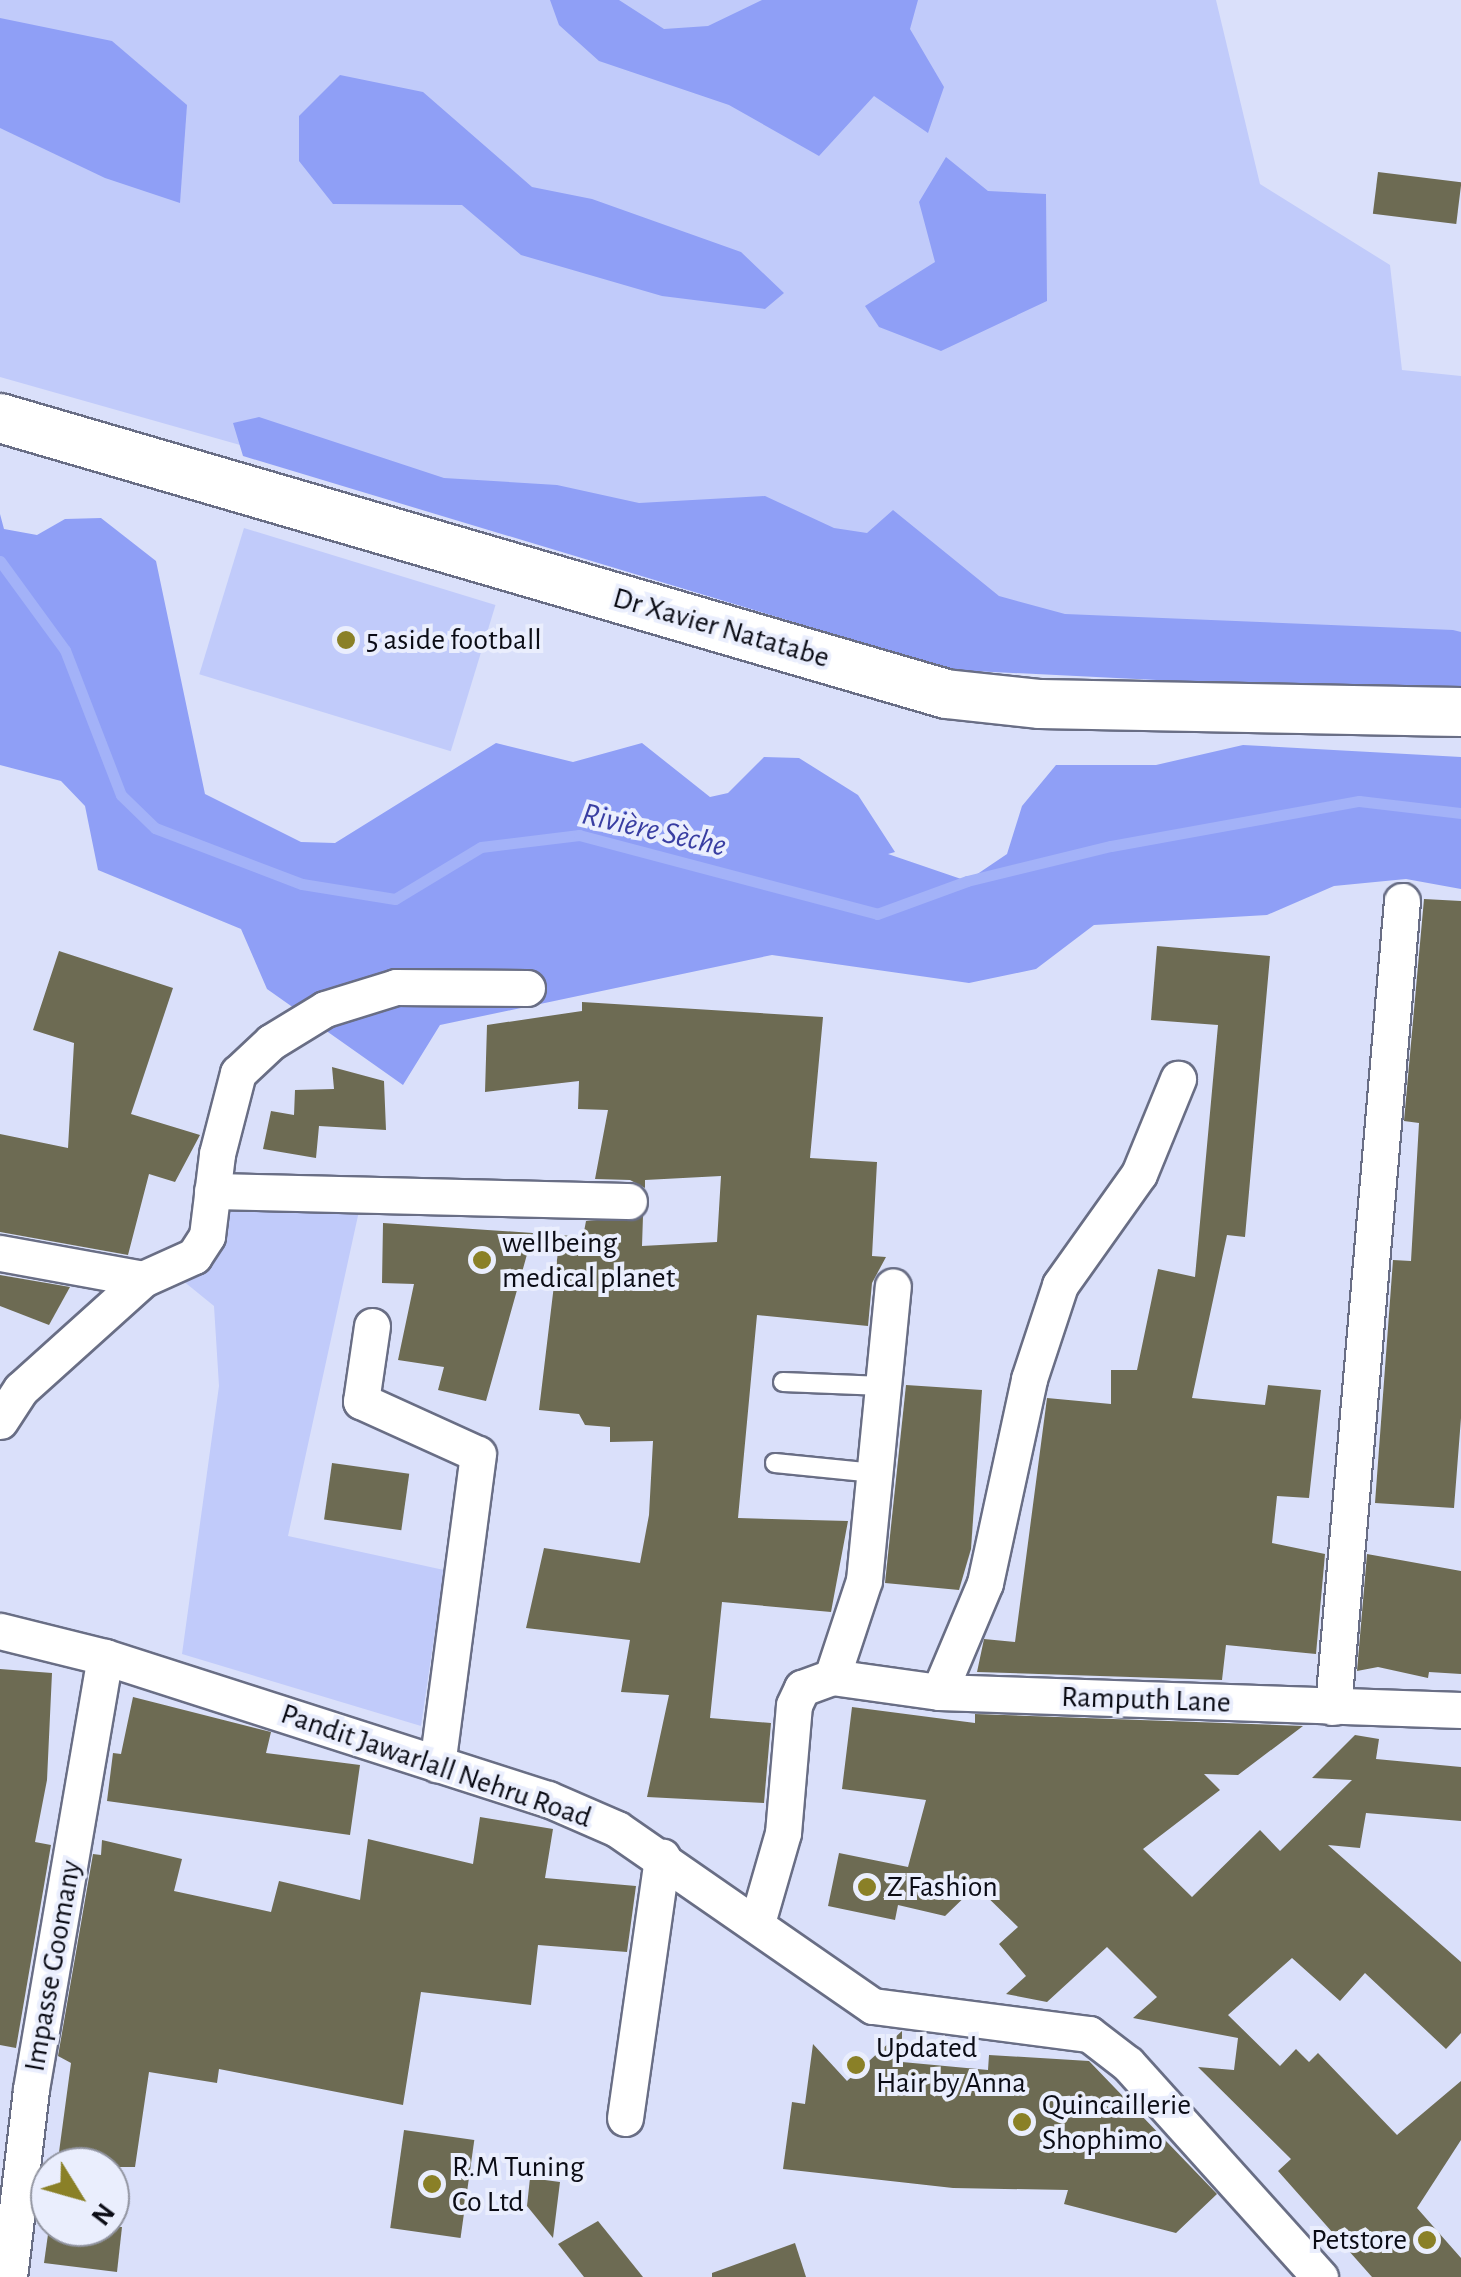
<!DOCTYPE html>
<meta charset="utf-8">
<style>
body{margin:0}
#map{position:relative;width:1461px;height:2277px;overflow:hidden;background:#dae0fa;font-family:"Alegreya Sans",sans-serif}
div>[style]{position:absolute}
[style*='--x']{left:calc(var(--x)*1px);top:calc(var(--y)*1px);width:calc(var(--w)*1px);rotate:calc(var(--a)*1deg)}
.green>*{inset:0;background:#c1cbfa;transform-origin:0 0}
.forest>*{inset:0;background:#8f9ff6}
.stream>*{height:11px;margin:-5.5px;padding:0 5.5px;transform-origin:5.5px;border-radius:5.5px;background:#a3b2f8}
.building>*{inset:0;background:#6d6b53;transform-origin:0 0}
.roads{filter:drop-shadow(2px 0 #696e85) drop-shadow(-2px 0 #696e85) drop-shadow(0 2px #696e85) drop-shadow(0 -2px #696e85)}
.service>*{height:18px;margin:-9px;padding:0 9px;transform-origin:9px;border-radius:9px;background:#fff}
.minor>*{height:35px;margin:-17.5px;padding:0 17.5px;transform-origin:17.5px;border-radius:17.5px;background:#fff}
.secondary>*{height:48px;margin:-24px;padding:0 24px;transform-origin:24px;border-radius:24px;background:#fff}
.dots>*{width:28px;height:28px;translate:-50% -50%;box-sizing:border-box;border:5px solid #eaeefd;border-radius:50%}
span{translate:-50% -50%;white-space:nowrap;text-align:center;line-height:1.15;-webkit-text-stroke:8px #eaeefd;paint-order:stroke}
.street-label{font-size:30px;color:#0b0c15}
.poi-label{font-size:30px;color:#0b0c15}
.left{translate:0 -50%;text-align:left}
.right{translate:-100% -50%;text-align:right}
.water-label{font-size:32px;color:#393ea2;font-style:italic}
.north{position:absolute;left:30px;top:2147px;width:100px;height:100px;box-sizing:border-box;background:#eaeefd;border:2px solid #9194a0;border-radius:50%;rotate:127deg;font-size:28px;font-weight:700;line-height:40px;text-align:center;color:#0b0c15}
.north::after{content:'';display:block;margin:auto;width:35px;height:45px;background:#8a8027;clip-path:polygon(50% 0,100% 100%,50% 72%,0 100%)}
</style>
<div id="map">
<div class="green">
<i style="clip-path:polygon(0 0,1216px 0,1260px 184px,1390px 265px,1402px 370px,1461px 376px,1461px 670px,966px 651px,0 377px)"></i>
<i style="left:244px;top:528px;width:263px;height:153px;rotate:17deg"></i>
<i style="clip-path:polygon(224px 1202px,359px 1211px,288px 1536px,444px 1570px,421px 1726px,182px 1654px,219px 1386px,214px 1306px,166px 1267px)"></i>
</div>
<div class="forest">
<i style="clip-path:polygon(550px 0,619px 0,664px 29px,708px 26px,762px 0,918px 0,910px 29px,944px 87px,928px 133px,874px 96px,819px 156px,729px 105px,599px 61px,559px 25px)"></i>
<i style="clip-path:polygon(0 18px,112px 41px,187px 105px,180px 203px,105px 178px,0 128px)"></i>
<i style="clip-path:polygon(340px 75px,423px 92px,532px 187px,592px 199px,741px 252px,784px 293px,765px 309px,662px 296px,521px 255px,462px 205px,333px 204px,299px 161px,299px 116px)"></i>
<i style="clip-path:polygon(946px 157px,988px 191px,1046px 194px,1047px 301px,941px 351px,879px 327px,865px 306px,935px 262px,919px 202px)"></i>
<i style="clip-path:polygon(259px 417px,444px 478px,557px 485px,639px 503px,765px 496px,834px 528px,867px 533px,893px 510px,999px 596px,1065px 614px,1453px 630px,1461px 632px,1461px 695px,953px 670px,243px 456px,233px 423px)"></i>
<i style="clip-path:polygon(0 514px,4px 529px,37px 535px,65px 519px,101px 518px,156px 561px,205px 794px,301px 842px,335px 843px,496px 743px,573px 762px,642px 743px,710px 797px,728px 793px,764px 757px,799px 758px,858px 795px,895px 852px,888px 854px,967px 881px,1007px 854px,1022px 806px,1056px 765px,1156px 765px,1243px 745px,1461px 757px,1461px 889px,1406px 879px,1334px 886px,1267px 915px,1094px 925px,1036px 969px,969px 983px,772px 955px,440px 1025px,403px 1085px,267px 989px,241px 929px,98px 870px,85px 806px,61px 781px,0 765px)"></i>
</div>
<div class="stream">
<i style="--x:0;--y:561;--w:110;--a:53.9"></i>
<i style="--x:65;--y:650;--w:155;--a:68.9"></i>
<i style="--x:121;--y:795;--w:47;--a:44.1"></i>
<i style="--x:155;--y:828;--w:157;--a:20.9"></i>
<i style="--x:302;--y:884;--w:94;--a:9.2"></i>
<i style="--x:395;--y:899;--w:100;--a:-31.2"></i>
<i style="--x:481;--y:847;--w:99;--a:-7"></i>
<i style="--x:579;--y:835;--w:308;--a:14.8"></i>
<i style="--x:877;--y:914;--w:96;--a:-20.1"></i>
<i style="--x:967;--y:881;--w:148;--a:-13.7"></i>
<i style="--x:1111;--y:846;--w:252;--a:-10.3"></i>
<i style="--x:1359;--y:801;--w:103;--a:6.7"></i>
</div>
<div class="building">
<i style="left:1378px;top:172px;width:84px;height:42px;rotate:7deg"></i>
<i style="clip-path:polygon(1424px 899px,1461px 901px,1461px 1418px,1454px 1508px,1375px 1503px,1393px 1260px,1411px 1261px,1419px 1123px,1404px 1121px)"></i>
<i style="clip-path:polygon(1157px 946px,1270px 956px,1245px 1237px,1227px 1235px,1192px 1398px,1265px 1405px,1268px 1385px,1321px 1390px,1309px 1498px,1277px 1496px,1272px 1543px,1325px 1554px,1316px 1654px,1226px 1645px,1222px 1680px,977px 1672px,984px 1639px,1015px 1642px,1047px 1398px,1111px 1404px,1111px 1370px,1137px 1370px,1158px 1269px,1195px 1277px,1218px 1025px,1151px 1020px)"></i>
<i style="clip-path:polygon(59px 951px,173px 988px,131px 1114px,200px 1135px,175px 1182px,149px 1174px,128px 1255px,0 1232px,0 1134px,68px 1148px,74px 1043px,33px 1030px)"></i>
<i style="clip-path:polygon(582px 1002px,823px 1017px,810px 1158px,877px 1162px,872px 1256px,886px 1257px,872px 1283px,868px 1326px,757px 1315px,738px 1518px,848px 1521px,831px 1612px,722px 1602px,710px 1718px,771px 1723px,764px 1803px,647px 1797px,669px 1695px,621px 1692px,630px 1640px,526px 1628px,544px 1548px,640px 1563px,649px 1515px,653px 1441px,610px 1442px,610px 1427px,585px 1425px,579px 1414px,539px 1410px,560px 1235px,583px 1237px,586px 1221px,643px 1216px,642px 1246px,717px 1242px,721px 1176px,645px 1180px,645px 1188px,630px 1180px,595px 1179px,608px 1110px,578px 1109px,579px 1081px,485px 1092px,487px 1025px,582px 1011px)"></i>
<i style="clip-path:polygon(332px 1067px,384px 1081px,386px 1130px,319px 1126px,316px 1158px,263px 1149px,271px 1111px,294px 1115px,295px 1090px,334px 1089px)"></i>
<i style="clip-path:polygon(383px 1223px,533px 1233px,486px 1401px,438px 1390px,444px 1367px,398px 1360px,414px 1284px,382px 1283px)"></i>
<i style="clip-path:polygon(0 1275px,70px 1287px,49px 1325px,0 1306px)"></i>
<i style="clip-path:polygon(906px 1385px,982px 1390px,971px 1549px,959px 1590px,885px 1583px)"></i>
<i style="left:332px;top:1463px;width:78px;height:57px;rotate:8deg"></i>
<i style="clip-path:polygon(1367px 1554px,1461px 1571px,1461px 1674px,1429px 1672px,1428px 1678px,1378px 1667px,1357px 1671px)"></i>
<i style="clip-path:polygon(0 1669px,52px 1673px,47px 1780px,35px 1842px,51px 1845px,16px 2048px,0 2045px)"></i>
<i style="clip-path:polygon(133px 1697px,271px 1732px,266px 1753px,360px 1765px,350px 1835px,107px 1801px,113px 1753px,121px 1754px)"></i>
<i style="clip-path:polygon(852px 1707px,975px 1723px,975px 1714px,1303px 1726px,1238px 1775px,1204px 1774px,1220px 1790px,1143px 1849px,1192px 1897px,1260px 1830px,1280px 1851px,1352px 1780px,1312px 1778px,1355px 1735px,1379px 1739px,1376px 1759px,1461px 1767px,1461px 1821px,1366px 1813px,1360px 1848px,1328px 1845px,1461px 1962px,1461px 2033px,1446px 2049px,1365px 1973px,1340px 2001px,1292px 1958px,1228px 2015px,1280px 2066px,1296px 2049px,1309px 2062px,1318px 2053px,1397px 2135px,1461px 2081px,1461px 2140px,1417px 2208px,1461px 2258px,1461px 2277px,1372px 2277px,1278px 2171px,1291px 2159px,1198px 2067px,1234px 2070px,1238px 2038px,1133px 2018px,1157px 1997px,1107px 1947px,1047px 2002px,1006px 1994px,1026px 1976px,999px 1944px,1018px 1927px,976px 1886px,945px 1916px,898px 1905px,895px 1920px,828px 1906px,839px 1853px,908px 1867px,926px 1800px,842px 1789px)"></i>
<i style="clip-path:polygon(480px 1817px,553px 1829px,545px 1878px,636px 1886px,627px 1952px,538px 1945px,531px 2005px,421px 1992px,403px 2105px,219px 2069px,217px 2083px,149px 2072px,135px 2167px,57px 2167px,71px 2063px,58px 2056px,93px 1854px,101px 1855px,102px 1840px,182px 1859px,174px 1891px,271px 1912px,279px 1881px,360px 1900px,368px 1839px,473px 1864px)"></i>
<i style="clip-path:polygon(902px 2031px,902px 2062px,988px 2070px,989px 2055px,1089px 2061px,1217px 2194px,1176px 2233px,1064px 2204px,1068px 2190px,953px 2188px,783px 2169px,792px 2102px,805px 2104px,813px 2044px,847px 2081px)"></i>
<i style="left:404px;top:2130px;width:71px;height:99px;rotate:8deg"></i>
<i style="clip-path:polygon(530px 2178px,560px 2182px,553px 2238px,527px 2206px)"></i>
<i style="clip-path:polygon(598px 2221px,643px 2277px,584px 2277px,558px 2244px)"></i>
<i style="clip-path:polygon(49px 2227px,122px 2227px,117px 2272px,44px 2263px)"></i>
<i style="clip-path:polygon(795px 2243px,806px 2277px,712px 2277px,712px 2273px)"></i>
</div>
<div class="roads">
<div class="service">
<i style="--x:783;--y:1382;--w:100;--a:2.3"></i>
<i style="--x:775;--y:1463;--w:100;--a:5.7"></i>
</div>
<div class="minor">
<i style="--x:212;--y:1191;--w:417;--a:1.4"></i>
<i style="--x:0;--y:1253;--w:145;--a:10.3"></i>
<i style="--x:372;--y:1326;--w:76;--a:98.3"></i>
<i style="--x:361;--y:1401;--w:128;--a:24.4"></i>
<i style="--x:478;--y:1454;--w:313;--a:97.5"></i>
<i style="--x:0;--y:1421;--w:38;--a:-57"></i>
<i style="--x:21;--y:1389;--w:164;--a:-42"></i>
<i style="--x:143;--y:1279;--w:56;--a:-24.3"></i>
<i style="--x:194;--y:1256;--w:24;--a:-57"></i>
<i style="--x:207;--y:1236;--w:83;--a:-83"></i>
<i style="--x:217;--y:1154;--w:84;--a:-75.5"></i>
<i style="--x:238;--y:1073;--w:45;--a:-43.2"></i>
<i style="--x:271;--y:1042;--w:63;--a:-31.4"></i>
<i style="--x:325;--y:1009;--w:74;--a:-17.2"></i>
<i style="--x:396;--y:987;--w:131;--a:0.4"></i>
<i style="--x:0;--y:1631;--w:108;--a:13.9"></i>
<i style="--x:105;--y:1657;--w:465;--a:17.8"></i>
<i style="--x:548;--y:1799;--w:75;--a:23.5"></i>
<i style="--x:617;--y:1829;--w:311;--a:34.7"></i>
<i style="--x:873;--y:2006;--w:218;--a:7.4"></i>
<i style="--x:1089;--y:2034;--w:49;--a:37.6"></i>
<i style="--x:1128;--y:2064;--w:287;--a:48"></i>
<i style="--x:832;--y:1677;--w:102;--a:-71.7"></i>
<i style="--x:864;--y:1580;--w:295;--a:-84.4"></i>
<i style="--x:939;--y:1692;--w:118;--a:-67.1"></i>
<i style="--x:985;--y:1583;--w:209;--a:-77.8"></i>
<i style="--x:1029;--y:1379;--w:99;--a:-71.7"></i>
<i style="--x:1060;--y:1285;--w:136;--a:-54.6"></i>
<i style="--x:1139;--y:1174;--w:103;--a:-67.7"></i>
<i style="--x:1333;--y:1707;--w:809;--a:-85.11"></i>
<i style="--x:757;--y:1923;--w:94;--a:-73.9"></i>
<i style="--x:783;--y:1833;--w:128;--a:-85.1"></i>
<i style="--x:794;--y:1705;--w:19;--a:-65"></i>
<i style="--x:802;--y:1688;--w:32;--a:-20"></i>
<i style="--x:832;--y:1677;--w:108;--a:8"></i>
<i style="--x:939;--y:1692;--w:522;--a:1.97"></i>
<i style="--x:625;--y:2118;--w:264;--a:-81.9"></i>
<i style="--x:9;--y:2277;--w:189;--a:-83.3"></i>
<i style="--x:31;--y:2089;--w:438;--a:-80.3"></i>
</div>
<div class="secondary">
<i style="--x:0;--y:418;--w:985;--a:16.26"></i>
<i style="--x:946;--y:694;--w:95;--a:6.1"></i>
<i style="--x:1040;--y:704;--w:421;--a:1.1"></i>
</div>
</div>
<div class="dots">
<i style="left:346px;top:640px;background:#8a8027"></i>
<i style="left:482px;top:1260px;background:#8a8027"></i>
<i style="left:867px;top:1887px;background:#8a8027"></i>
<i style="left:856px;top:2065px;background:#8a8027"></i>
<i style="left:1022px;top:2122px;background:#8a8027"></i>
<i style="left:432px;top:2184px;background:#8a8027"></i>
<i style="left:1427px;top:2240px;background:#8a8027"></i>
</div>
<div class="street-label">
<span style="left:721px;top:628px;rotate:16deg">Dr Xavier Natatabe</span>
<span style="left:1146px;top:1700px;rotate:2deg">Ramputh Lane</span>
<span style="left:436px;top:1766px;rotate:19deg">Pandit Jawarlall Nehru Road</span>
<span style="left:53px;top:1966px;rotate:-80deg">Impasse Goomany</span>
</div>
<div class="poi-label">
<span class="left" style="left:366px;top:640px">5 aside football</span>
<span class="left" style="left:502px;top:1260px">wellbeing<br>medical planet</span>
<span class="left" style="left:887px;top:1887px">Z Fashion</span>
<span class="left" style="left:876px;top:2065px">Updated<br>Hair by Anna</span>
<span class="left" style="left:1042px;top:2122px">Quincaillerie<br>Shophimo</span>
<span class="left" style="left:452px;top:2184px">R.M Tuning<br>Co Ltd</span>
<span class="right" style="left:1407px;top:2240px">Petstore</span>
</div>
<div class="water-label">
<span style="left:654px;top:830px;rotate:13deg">Rivière Sèche</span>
</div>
<div class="north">N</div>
</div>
